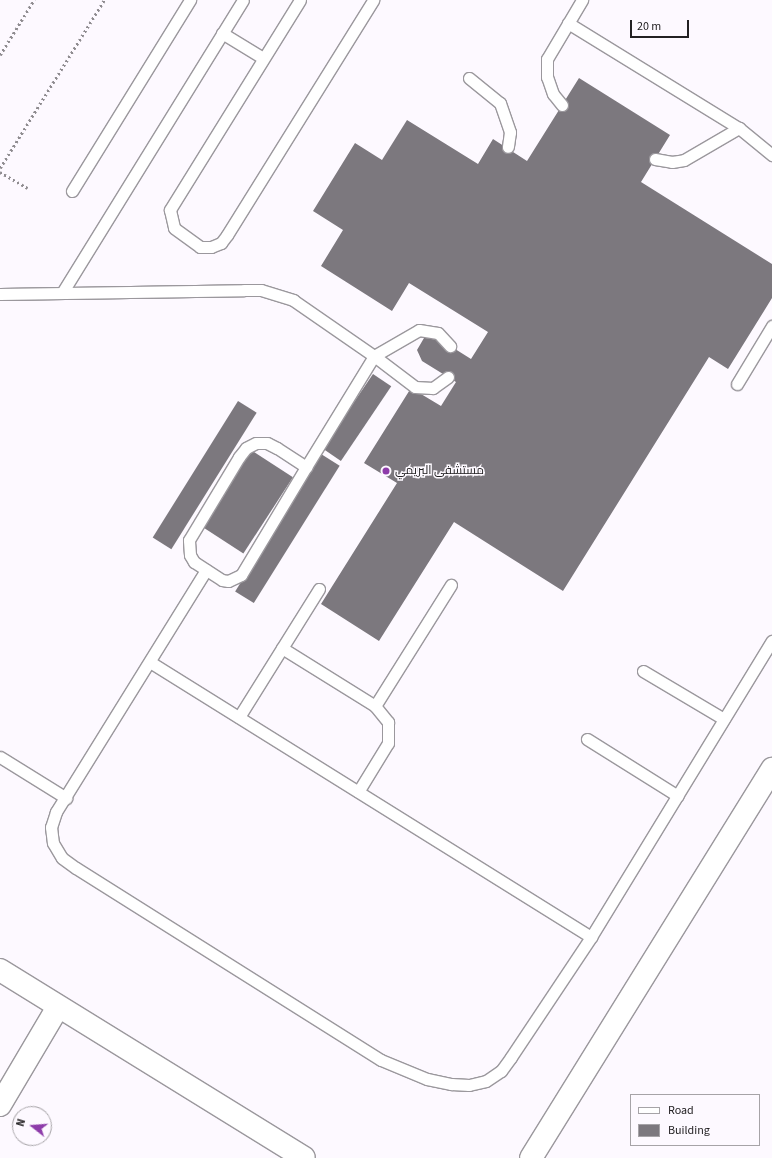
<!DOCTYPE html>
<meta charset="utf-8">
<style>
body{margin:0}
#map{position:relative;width:772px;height:1158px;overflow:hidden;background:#fdf9ff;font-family:"Source Sans 3",Cairo,sans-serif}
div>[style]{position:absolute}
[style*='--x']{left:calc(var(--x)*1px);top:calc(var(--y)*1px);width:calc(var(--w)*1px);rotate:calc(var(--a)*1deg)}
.building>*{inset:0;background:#7c787e;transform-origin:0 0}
.path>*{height:2.5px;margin-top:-1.25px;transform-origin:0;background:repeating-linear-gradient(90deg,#8f8c90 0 2px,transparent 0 5px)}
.roads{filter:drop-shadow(1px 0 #9b989d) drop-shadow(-1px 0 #9b989d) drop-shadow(0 1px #9b989d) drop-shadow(0 -1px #9b989d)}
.lane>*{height:11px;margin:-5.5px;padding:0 5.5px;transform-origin:5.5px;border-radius:5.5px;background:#fff}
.street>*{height:22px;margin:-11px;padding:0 11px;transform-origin:11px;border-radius:11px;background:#fff}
.dots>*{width:11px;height:11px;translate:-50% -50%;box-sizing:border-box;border:2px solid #fdf9ff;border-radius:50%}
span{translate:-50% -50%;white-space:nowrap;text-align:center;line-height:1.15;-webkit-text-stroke:3px #fdf9ff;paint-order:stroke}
.poi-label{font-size:12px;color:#232123}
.left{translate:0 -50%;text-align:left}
.legend{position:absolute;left:630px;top:1094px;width:130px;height:52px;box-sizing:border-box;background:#fdf9ff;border:1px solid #a6a3a7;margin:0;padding:5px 7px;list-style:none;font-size:12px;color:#232123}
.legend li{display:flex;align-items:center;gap:8px;height:20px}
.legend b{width:20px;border:1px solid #a6a3a7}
.north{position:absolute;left:12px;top:1106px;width:40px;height:40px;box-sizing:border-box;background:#fdf9ff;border:1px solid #a6a3a7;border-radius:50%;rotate:287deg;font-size:11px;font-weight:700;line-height:16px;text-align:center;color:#232123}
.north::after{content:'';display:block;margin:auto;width:14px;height:18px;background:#8e3caa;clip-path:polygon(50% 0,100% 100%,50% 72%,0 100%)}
.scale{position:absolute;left:630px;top:20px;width:59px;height:18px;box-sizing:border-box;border:2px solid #232123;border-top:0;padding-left:5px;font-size:12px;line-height:14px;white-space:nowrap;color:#232123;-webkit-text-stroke:3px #fdf9ff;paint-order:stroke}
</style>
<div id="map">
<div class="building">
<i style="clip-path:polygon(579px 78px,670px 135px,641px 182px,772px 264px,772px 298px,728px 369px,709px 357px,563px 591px,454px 522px,379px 641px,321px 604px,397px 483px,364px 463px,411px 388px,441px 406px,456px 382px,422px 361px,417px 350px,424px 338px,436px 337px,471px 359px,488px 332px,409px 283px,392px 311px,321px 266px,343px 230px,313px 211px,355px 143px,382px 160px,407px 120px,478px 164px,493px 139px,527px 161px)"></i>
<i style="left:373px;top:374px;width:22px;height:90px;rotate:34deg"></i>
<i style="left:238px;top:401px;width:22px;height:161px;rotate:32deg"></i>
<i style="left:251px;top:450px;width:50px;height:91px;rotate:33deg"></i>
<i style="left:321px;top:454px;width:22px;height:162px;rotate:32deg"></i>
</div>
<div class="path">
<i style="--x:0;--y:55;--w:65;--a:-58.3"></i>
<i style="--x:0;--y:168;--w:198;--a:-58.2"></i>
<i style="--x:0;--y:172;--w:32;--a:30"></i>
</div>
<div class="roads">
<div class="lane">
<i style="--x:300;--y:0;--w:247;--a:121.8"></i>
<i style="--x:170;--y:210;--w:18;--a:77"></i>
<i style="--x:174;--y:228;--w:32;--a:36"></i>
<i style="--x:200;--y:247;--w:11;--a:0"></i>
<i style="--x:211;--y:247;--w:11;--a:-22"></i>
<i style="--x:221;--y:243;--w:10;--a:-53"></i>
<i style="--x:227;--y:235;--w:277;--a:-58.1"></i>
<i style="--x:568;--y:23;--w:201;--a:31.6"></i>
<i style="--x:739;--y:128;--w:43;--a:39.3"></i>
<i style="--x:222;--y:33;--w:48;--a:31.4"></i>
<i style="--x:469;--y:78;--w:40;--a:39"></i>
<i style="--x:500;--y:103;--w:31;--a:71"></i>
<i style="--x:510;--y:132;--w:15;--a:98"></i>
<i style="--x:562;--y:105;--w:14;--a:-129"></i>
<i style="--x:553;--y:94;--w:18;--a:-109"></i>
<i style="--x:547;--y:77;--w:18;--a:-90"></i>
<i style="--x:547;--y:59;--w:69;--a:-59.3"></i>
<i style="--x:655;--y:159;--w:17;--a:10"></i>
<i style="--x:672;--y:162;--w:12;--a:-9"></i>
<i style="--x:684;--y:160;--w:64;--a:-30.2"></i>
<i style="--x:72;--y:191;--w:225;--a:-58.3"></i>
<i style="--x:62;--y:293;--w:344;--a:-58.3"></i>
<i style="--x:0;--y:294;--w:244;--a:-0.9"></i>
<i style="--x:244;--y:290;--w:17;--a:0"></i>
<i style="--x:261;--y:290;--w:34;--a:17"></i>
<i style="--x:293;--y:300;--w:98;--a:34.7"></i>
<i style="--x:374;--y:356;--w:130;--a:121.5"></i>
<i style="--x:448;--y:377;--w:19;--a:144"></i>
<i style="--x:433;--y:388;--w:18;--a:-177"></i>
<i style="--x:415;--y:387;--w:51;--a:-142.9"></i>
<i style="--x:374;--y:356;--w:52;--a:-30"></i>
<i style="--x:419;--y:330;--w:19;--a:9"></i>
<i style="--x:438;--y:333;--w:18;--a:47"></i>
<i style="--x:737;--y:384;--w:68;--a:-58.9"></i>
<i style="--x:256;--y:443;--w:11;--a:0"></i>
<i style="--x:267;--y:443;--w:11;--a:27"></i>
<i style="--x:277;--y:448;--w:35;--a:33"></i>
<i style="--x:306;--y:467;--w:126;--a:121"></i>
<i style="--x:241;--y:575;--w:14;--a:155"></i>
<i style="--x:228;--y:581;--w:6;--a:-171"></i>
<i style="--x:222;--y:580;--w:33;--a:-147"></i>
<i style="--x:194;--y:562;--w:8;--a:-120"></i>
<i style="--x:190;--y:555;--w:15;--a:-94"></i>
<i style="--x:189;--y:540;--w:97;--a:-58.9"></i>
<i style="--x:239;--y:457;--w:11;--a:-52"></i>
<i style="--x:246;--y:448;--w:11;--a:-27"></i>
<i style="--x:206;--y:570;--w:285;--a:121.8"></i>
<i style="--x:56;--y:812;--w:16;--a:108"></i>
<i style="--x:51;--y:827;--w:16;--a:83"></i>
<i style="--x:53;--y:843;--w:17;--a:59"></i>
<i style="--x:62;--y:858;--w:17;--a:36"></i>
<i style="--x:76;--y:868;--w:360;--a:32.2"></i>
<i style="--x:381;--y:1060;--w:50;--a:22.4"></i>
<i style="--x:427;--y:1079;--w:25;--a:12"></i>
<i style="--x:451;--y:1084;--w:18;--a:3"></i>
<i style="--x:469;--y:1085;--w:17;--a:-13"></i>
<i style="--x:486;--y:1081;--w:18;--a:-34"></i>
<i style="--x:501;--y:1071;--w:17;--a:-54"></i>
<i style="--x:511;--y:1057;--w:144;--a:-56.3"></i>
<i style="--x:591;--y:937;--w:347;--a:-58.6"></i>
<i style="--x:282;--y:648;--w:110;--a:31.9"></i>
<i style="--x:375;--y:706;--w:21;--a:51"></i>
<i style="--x:388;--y:722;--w:21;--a:90"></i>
<i style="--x:388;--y:743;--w:57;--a:121.5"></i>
<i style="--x:150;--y:662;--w:520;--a:31.95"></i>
<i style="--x:643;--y:671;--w:94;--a:30.7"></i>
<i style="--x:375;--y:706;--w:143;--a:-57.9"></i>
<i style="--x:239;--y:717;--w:151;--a:-58"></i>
<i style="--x:587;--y:739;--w:107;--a:32.1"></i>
<i style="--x:0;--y:757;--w:78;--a:31.8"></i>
</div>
<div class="street">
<i style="--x:0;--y:970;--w:357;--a:31.7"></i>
<i style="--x:0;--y:1105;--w:114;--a:-59.4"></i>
<i style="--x:531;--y:1158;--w:458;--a:-58.2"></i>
</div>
</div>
<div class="dots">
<i style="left:386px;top:471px;background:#8e3caa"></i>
</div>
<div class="poi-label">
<span class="left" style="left:395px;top:471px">مستشفى البريمي</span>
</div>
<ul class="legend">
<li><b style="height:5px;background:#fff"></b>Road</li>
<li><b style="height:11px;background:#7c787e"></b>Building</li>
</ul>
<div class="north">N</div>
<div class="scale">20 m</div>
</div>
